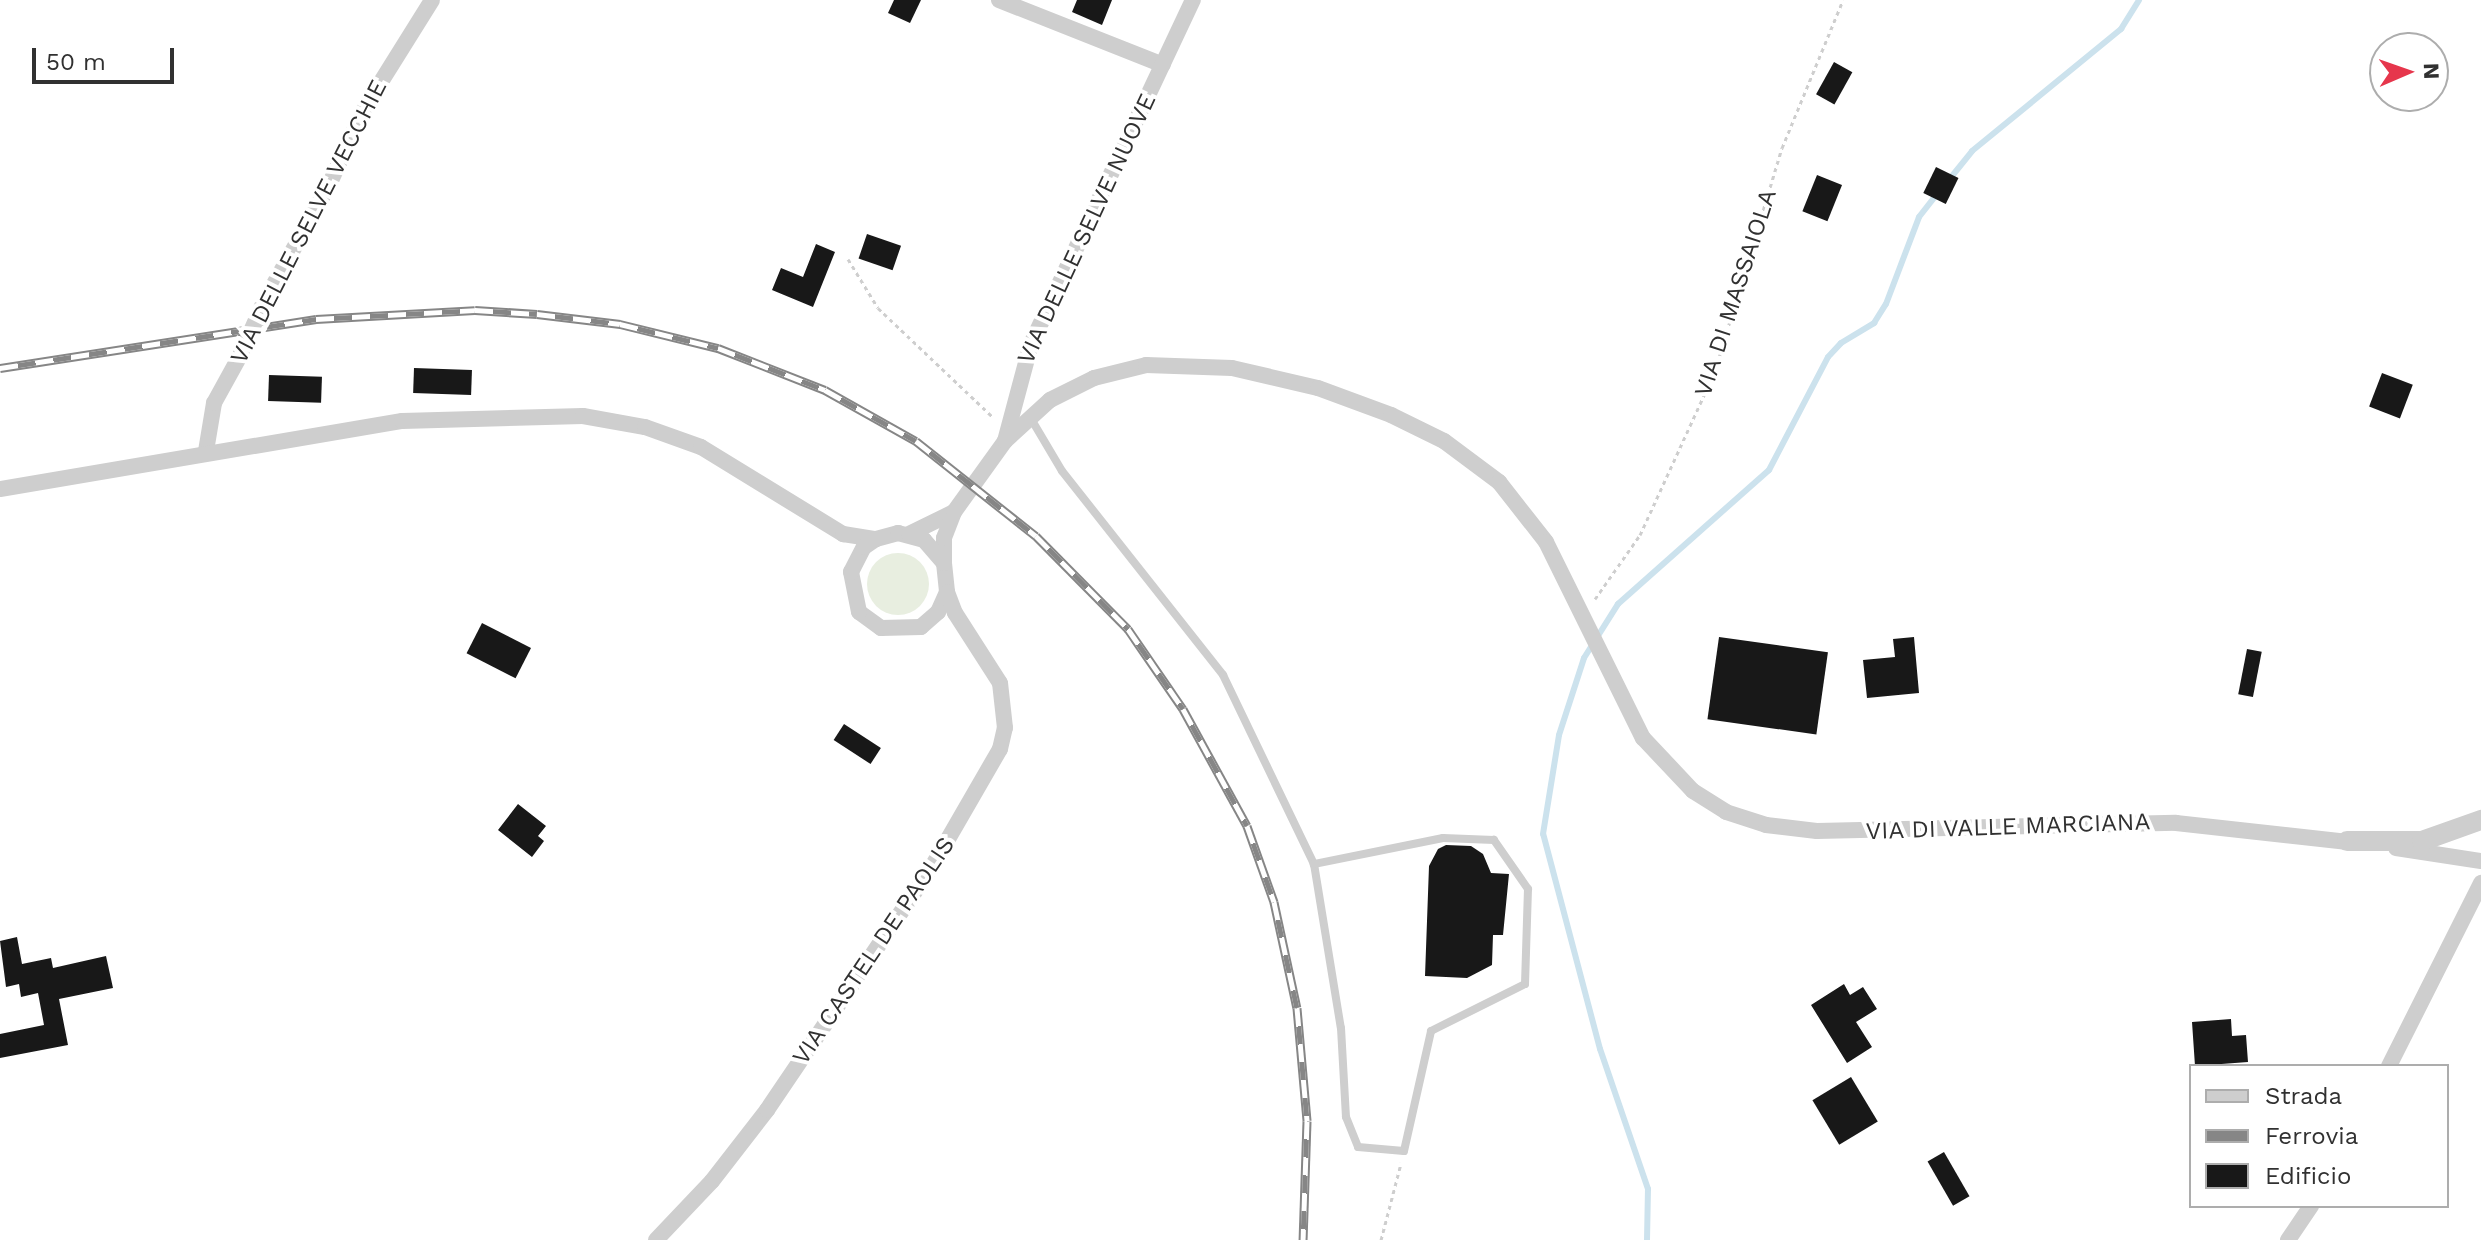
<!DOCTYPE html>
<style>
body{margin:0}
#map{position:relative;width:2481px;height:1240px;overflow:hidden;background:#fff;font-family:"Work Sans",sans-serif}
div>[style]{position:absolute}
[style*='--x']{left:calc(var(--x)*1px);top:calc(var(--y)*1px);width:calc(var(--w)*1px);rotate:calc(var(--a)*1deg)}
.green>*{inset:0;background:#e8eee0}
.round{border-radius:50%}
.stream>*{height:6px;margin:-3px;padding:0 3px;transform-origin:3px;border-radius:3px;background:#cce2ed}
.building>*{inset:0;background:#181818;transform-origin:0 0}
.path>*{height:3px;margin-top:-1.5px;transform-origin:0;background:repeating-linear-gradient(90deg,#cecece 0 4px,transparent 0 8px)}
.service>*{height:8px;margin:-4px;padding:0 4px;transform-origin:4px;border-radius:4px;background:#cecece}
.minor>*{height:16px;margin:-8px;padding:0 8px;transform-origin:8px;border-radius:8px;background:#cecece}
.tertiary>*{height:20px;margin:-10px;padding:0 10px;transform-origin:10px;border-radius:10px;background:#cecece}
.rail>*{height:9px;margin-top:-4.5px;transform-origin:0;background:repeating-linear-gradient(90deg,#fff 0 18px,#868686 0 36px);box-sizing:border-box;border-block:2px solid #868686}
.minor-bridge>*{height:16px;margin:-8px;padding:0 8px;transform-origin:8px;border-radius:8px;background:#cecece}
span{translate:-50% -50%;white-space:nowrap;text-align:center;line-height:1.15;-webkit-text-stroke:8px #fff;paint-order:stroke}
.street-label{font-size:24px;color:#313131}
.legend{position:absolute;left:2189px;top:1064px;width:260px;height:144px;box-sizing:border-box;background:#fff;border:2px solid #adadad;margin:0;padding:10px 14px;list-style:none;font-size:24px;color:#313131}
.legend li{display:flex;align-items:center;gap:16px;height:40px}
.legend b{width:40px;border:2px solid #adadad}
.north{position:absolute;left:2369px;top:32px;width:80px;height:80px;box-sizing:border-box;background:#fff;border:2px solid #adadad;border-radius:50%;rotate:88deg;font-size:22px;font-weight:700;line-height:32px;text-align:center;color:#313131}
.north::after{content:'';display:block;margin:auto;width:28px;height:36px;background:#e6364c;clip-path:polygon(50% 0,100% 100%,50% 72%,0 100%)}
.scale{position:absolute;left:32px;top:48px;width:142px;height:36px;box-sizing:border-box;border:4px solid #313131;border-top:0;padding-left:10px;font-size:24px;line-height:28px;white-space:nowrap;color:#313131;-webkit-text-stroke:6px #fff;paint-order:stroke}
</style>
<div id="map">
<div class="green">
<i class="round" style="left:867px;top:553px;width:62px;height:62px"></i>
</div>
<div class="stream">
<i style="--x:1948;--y:181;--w:38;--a:-51"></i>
<i style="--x:1972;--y:151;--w:193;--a:-39.3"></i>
<i style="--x:2121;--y:29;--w:34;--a:-58"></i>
<i style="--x:1647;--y:1240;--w:51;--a:-88.9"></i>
<i style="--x:1648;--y:1189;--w:148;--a:-108.9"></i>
<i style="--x:1600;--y:1049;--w:222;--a:-104.8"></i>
<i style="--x:1543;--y:834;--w:100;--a:-80.8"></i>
<i style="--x:1559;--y:735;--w:81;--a:-72"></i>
<i style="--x:1584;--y:658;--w:64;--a:-57.8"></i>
<i style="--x:1618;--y:604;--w:202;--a:-41.6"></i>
<i style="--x:1769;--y:470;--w:127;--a:-62.4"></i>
<i style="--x:1828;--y:357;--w:19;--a:-47"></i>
<i style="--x:1841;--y:343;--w:39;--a:-31"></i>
<i style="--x:1874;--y:323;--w:22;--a:-58"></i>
<i style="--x:1886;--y:304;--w:93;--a:-69.2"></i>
<i style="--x:1919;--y:217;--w:31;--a:-52"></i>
</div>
<div class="building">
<i style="clip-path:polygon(894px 0,921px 0,910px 23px,888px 13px)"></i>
<i style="clip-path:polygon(1077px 0,1112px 0,1102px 25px,1072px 12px)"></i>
<i style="left:1834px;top:62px;width:21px;height:37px;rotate:29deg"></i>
<i style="left:1936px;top:167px;width:25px;height:29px;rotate:26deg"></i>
<i style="left:1817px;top:175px;width:27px;height:39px;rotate:22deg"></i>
<i style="left:867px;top:234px;width:36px;height:26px;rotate:19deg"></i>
<i style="clip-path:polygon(816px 244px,835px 252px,813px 307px,772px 290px,781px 268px,803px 277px)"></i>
<i style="left:414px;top:368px;width:58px;height:25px;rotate:2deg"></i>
<i style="left:2382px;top:373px;width:33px;height:36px;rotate:21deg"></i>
<i style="left:269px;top:375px;width:53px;height:26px;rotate:2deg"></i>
<i style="left:482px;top:623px;width:55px;height:34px;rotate:27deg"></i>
<i style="left:1719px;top:637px;width:110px;height:83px;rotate:8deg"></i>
<i style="clip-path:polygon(1914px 637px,1919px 693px,1867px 698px,1863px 660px,1895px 657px,1893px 639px)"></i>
<i style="left:2247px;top:649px;width:15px;height:46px;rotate:11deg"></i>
<i style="left:844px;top:724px;width:44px;height:19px;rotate:33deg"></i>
<i style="clip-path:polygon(518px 804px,546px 826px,538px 836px,544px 841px,532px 857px,498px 830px)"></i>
<i style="clip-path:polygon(1446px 845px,1471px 846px,1483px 854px,1491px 873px,1509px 874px,1503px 935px,1493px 935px,1492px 965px,1467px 978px,1425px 976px,1429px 866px,1438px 849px)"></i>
<i style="clip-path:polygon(17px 937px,22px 964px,51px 958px,53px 968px,106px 956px,113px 988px,59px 999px,68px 1045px,0 1058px,0 1034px,44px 1025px,38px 993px,21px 997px,19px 984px,6px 987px,0 941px)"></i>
<i style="clip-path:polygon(1844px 984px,1850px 995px,1863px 987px,1877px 1009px,1856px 1022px,1872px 1047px,1847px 1063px,1811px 1005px)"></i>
<i style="clip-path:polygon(2231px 1019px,2232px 1036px,2246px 1035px,2248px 1062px,2195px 1066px,2192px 1022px)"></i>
<i style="left:1851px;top:1077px;width:52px;height:45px;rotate:59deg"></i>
<i style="left:1944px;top:1152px;width:51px;height:19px;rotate:60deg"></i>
</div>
<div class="path">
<i style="--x:848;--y:259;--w:57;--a:58.5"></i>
<i style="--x:878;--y:308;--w:157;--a:43.5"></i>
<i style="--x:1595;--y:599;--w:78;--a:-54.9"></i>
<i style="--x:1640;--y:535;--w:180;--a:-65.4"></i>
<i style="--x:1715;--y:371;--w:233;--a:-73.3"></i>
<i style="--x:1782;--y:148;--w:160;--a:-67.6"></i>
<i style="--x:1381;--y:1240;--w:80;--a:-75.4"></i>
</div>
<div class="service">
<i style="--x:1030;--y:417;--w:63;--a:59.3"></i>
<i style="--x:1062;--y:471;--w:260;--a:51.7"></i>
<i style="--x:1223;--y:675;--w:210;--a:64.3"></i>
<i style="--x:1314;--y:864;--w:166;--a:80.7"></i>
<i style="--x:1341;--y:1028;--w:89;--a:86.8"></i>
<i style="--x:1346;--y:1117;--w:32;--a:68"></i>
<i style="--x:1358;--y:1147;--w:46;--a:5"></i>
<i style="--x:1404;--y:1151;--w:123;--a:-77.3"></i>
<i style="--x:1431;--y:1031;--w:105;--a:-26.6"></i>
<i style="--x:1525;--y:984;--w:95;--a:-88.2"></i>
<i style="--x:1528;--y:889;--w:60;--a:-124.8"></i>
<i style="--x:1494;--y:840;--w:51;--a:-177.8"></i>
<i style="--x:1443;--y:838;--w:132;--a:168.6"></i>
</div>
<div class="minor">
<i style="--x:999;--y:0;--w:176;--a:21.6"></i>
<i style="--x:263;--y:304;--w:136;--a:-61"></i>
<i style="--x:329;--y:185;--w:84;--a:-65.3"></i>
<i style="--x:364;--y:109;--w:128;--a:-58"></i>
<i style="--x:1005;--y:441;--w:100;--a:-75"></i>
<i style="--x:1031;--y:344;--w:380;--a:-64.8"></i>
<i style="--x:206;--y:451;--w:49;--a:-80.5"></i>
<i style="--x:214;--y:403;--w:56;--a:-61.1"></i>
<i style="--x:0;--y:489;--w:408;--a:-9.6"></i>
<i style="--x:402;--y:421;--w:181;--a:-1.6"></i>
<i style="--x:583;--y:416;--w:63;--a:10.1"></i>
<i style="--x:645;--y:427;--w:59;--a:19.7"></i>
<i style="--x:701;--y:447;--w:167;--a:31.5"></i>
<i style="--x:843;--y:534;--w:33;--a:9"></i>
<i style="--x:876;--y:539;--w:23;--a:-15"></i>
<i style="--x:898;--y:533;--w:27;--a:15"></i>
<i style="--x:924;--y:540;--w:30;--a:49"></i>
<i style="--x:944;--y:563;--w:29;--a:84"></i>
<i style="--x:947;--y:592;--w:22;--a:114"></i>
<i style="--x:938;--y:612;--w:23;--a:139"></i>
<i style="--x:921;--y:627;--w:40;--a:178.6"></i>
<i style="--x:881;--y:628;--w:27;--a:-144"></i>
<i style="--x:859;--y:612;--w:41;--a:-101.3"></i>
<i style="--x:851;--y:572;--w:28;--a:-63"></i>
<i style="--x:864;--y:547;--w:14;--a:-34"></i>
<i style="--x:909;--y:534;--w:50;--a:-26.1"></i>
<i style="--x:944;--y:563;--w:25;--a:-90"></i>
<i style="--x:944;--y:538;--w:28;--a:-69"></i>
<i style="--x:954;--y:512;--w:87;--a:-54.3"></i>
<i style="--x:1005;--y:441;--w:61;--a:-42.3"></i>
<i style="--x:1050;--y:400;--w:49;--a:-26.6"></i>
<i style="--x:1094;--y:378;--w:54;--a:-14"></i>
<i style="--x:1146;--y:365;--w:86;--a:2"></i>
<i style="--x:1232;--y:368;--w:88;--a:13.1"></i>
<i style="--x:1318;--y:388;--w:78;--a:20.3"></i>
<i style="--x:1391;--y:415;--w:59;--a:26.1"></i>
<i style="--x:1444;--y:441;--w:69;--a:36.7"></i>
<i style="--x:1499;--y:482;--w:76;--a:51.9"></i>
<i style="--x:1546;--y:542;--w:219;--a:63.7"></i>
<i style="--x:1643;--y:738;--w:73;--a:46.7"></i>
<i style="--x:1693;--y:791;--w:39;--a:32"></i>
<i style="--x:1726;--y:812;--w:42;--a:18"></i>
<i style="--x:1766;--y:825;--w:51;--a:6.7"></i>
<i style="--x:1817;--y:831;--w:359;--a:-1.3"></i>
<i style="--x:2176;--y:823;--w:182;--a:6.3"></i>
<i style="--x:2396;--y:848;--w:86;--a:8.7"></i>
<i style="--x:2389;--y:1066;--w:205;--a:-63.3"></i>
<i style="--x:656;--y:1240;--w:81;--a:-46.5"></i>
<i style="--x:712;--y:1181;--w:90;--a:-52.2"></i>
<i style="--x:767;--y:1110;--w:296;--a:-55.9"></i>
<i style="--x:933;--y:865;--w:134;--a:-60"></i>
<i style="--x:1000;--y:749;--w:22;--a:-77"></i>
<i style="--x:1005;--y:728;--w:45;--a:-96.3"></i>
<i style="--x:1000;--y:683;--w:83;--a:-122.7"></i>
<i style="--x:955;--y:613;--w:22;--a:-111"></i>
<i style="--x:2288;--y:1240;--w:41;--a:-55.9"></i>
</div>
<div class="tertiary">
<i style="--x:2347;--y:841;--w:75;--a:0"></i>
<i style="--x:2422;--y:841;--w:63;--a:-19.6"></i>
</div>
<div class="rail">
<i style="--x:0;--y:368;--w:320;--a:-8.8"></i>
<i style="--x:316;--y:319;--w:159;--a:-3.2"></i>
<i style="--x:475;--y:310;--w:62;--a:3.7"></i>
<i style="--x:537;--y:314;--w:84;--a:6.9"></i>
<i style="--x:620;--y:324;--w:101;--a:13.8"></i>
<i style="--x:718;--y:348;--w:115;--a:21.4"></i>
<i style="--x:825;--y:390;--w:104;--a:29.3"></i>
<i style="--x:916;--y:441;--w:153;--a:38.4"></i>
<i style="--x:1036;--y:536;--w:131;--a:45.3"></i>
<i style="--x:1128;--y:629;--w:97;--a:55.5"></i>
<i style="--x:1183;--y:709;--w:133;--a:61.3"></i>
<i style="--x:1247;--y:826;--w:81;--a:70.4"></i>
<i style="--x:1274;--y:902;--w:108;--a:77.8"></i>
<i style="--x:1297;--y:1008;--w:113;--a:84.9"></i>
<i style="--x:1307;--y:1121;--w:119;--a:91.9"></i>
</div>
<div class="minor-bridge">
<i style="--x:241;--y:354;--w:55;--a:-66.3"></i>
</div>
<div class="street-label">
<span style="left:309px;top:222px;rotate:-63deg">VIA DELLE SELVE VECCHIE</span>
<span style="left:1087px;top:229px;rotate:-65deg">VIA DELLE SELVE NUOVE</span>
<span style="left:1736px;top:293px;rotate:-72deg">VIA DI MASSAIOLA</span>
<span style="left:2008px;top:827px;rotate:-2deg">VIA DI VALLE MARCIANA</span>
<span style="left:874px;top:951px;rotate:-56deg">VIA CASTEL DE PAOLIS</span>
</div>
<ul class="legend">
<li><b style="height:10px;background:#cecece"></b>Strada</li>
<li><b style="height:10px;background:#868686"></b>Ferrovia</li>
<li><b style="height:22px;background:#181818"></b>Edificio</li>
</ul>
<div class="north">N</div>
<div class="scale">50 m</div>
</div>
